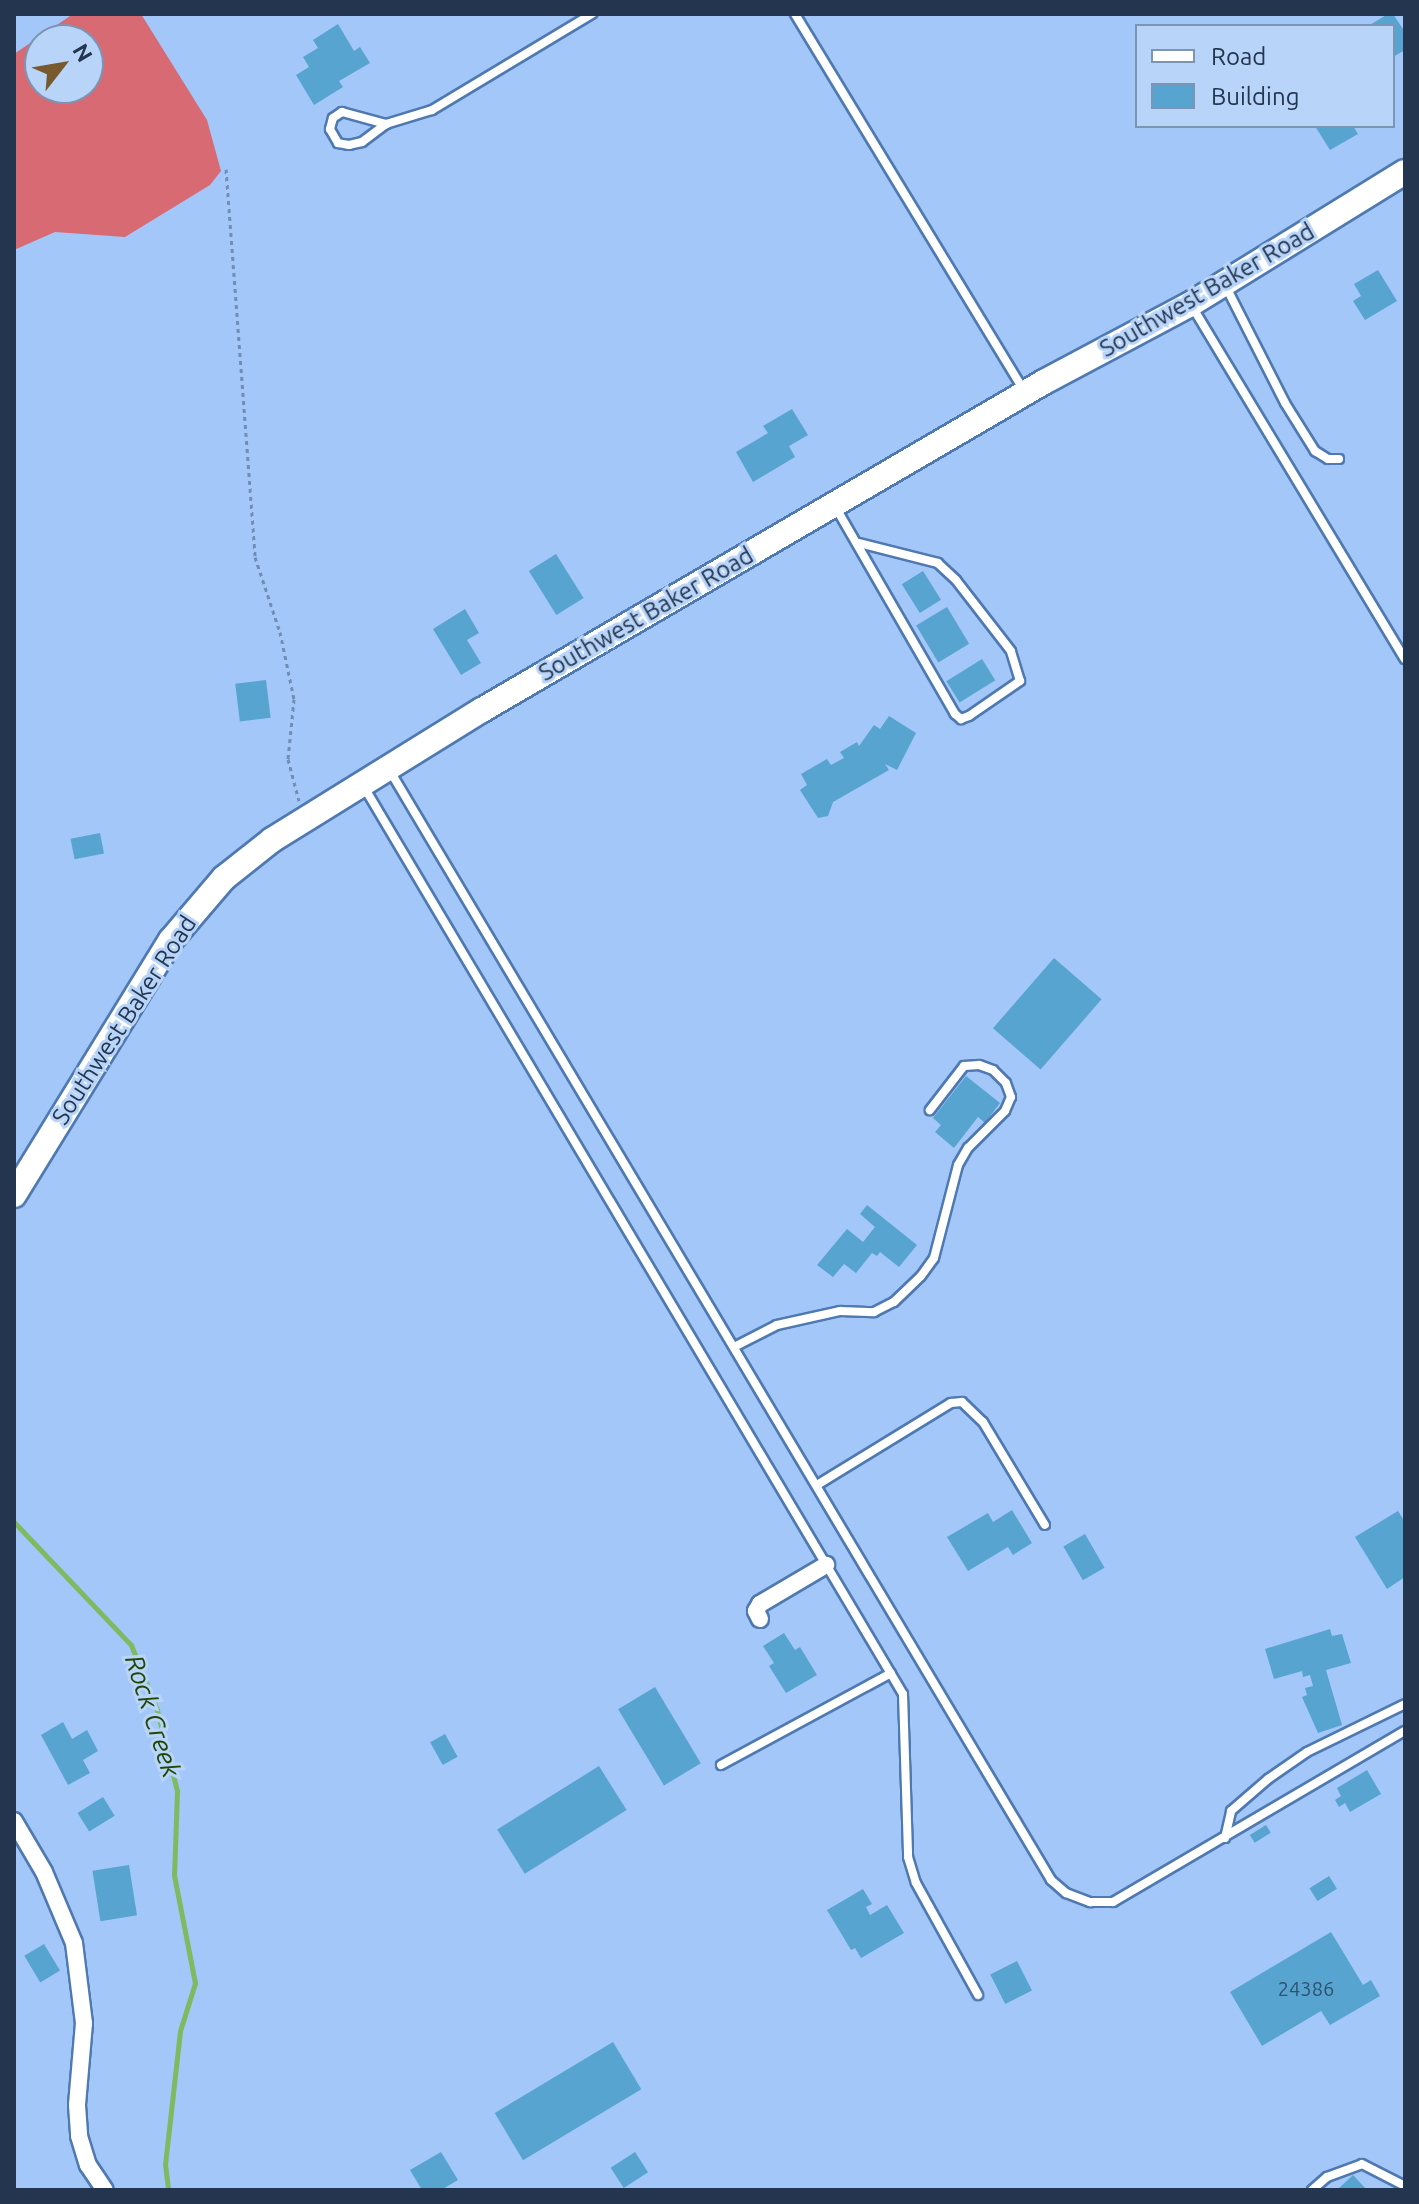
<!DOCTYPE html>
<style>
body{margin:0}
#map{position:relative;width:1419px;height:2204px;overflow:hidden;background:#a3c7f8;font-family:Ubuntu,sans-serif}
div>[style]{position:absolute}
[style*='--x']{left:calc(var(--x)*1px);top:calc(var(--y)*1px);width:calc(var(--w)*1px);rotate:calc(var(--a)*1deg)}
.forest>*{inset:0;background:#d86a74}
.stream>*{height:5px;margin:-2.5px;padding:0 2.5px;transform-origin:2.5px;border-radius:2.5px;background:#7eba5f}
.building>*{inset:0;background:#57a4d0;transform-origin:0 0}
.path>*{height:3px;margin-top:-1.5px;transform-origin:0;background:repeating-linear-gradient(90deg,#708db4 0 4px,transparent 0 8px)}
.roads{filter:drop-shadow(2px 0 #4e79b1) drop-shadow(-2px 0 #4e79b1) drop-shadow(0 2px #4e79b1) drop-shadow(0 -2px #4e79b1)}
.lane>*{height:8px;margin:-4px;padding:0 4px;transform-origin:4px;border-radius:4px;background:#fff}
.street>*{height:16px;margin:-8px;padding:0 8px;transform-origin:8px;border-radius:8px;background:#fff}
.secondary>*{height:24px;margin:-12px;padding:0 12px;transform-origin:12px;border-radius:12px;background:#fff}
span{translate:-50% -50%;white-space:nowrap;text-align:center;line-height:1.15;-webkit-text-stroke:6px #b8d4f9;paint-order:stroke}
.number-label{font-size:20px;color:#31526f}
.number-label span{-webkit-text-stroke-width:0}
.street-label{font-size:24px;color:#24364f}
.water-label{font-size:26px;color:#214705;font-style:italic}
.frame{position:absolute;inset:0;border:16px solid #24364f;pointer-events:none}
.legend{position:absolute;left:1135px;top:24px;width:260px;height:104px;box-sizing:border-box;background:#b8d4f9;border:2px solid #7d95b5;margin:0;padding:10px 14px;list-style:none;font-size:24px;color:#24364f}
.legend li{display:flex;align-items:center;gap:16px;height:40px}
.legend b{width:40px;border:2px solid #7d95b5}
.north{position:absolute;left:24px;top:24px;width:80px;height:80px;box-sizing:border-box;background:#b8d4f9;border:2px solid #7d95b5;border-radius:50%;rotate:59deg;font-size:22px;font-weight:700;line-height:32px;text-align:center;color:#24364f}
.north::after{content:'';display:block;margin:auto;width:28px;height:36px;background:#775a2d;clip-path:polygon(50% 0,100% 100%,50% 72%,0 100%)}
</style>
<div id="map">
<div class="forest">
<i style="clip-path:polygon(evenodd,73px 14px,141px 14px,207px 120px,221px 171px,210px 185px,125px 237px,55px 232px,14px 250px,14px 54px,73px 14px,40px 40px,88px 40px,88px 88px,40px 88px,40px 40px)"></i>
</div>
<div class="stream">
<i style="--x:14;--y:1522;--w:170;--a:46.4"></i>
<i style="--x:131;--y:1645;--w:70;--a:68.2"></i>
<i style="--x:157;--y:1710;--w:83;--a:76.1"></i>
<i style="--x:177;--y:1791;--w:84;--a:92"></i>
<i style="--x:174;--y:1875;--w:110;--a:79"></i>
<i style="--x:195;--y:1983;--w:50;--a:107.4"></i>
<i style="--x:180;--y:2031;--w:134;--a:96.4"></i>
<i style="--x:165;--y:2164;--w:26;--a:83"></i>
</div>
<div class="building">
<i style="clip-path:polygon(1388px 14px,1393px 14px,1405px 32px,1405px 50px,1393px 57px,1393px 26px,1368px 26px)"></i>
<i style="clip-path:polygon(338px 24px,354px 51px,360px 47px,370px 63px,339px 81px,343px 87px,314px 105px,296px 75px,309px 67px,303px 57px,318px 48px,313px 40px)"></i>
<i style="clip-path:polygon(1315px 126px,1353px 126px,1358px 134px,1330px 150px)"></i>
<i style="clip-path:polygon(1378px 270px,1397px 301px,1365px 320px,1353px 301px,1361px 296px,1354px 284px)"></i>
<i style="clip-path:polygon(792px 409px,808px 435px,789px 446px,795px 457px,753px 482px,736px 452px,768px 433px,763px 426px)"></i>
<i style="left:556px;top:554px;width:52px;height:32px;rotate:58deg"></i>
<i style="left:923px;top:571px;width:34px;height:25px;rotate:58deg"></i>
<i style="left:947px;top:607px;width:43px;height:36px;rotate:59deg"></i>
<i style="clip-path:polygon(465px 609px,479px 633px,467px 640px,481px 663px,461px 675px,433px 629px)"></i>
<i style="left:982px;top:659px;width:25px;height:42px;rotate:58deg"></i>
<i style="left:266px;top:680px;width:38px;height:31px;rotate:83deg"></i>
<i style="clip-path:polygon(889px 716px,916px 733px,897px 770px,885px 764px,889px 770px,833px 802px,828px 816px,818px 818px,800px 790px,807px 785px,801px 774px,827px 759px,831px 765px,844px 758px,840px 752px,857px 742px,859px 746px,874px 725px,880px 729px)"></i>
<i style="left:100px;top:833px;width:21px;height:30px;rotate:79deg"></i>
<i style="left:1054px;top:958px;width:63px;height:93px;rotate:41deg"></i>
<i style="clip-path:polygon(966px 1076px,1000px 1103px,985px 1123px,978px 1117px,954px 1148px,935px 1132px,941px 1125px,933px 1118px)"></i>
<i style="clip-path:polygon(867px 1205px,917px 1245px,899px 1267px,880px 1252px,877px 1256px,872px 1253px,856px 1273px,844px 1264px,833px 1277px,817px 1265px,847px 1229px,863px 1242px,875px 1227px,860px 1214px)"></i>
<i style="clip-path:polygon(1012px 1510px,1032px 1543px,1013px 1555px,1008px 1547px,968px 1571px,947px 1537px,988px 1513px,993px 1522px)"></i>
<i style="clip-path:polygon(1398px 1511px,1405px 1522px,1405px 1577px,1387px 1589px,1355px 1537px)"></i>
<i style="left:1085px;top:1534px;width:39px;height:25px;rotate:60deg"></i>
<i style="clip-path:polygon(1330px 1629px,1332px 1636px,1342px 1634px,1351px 1663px,1326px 1670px,1342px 1725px,1318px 1733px,1302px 1697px,1307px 1695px,1305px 1688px,1313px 1686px,1310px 1675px,1303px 1677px,1302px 1671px,1274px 1679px,1265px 1649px)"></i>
<i style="clip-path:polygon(784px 1633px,795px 1650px,800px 1647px,817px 1675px,786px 1693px,769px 1666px,774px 1663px,763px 1646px)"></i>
<i style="left:655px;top:1687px;width:89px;height:43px;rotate:59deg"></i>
<i style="clip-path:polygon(63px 1722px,72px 1739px,87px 1730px,98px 1751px,83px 1760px,90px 1773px,68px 1785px,41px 1735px)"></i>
<i style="left:445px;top:1734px;width:26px;height:17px;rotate:61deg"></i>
<i style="left:599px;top:1766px;width:52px;height:120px;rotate:58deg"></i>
<i style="clip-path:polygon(1367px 1770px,1381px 1794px,1350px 1812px,1345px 1803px,1339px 1807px,1335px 1800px,1341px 1796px,1337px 1788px)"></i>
<i style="left:103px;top:1797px;width:22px;height:30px;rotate:58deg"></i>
<i style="left:1266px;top:1825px;width:9px;height:19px;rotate:58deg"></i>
<i style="left:129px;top:1865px;width:51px;height:37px;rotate:81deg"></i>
<i style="left:1329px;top:1876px;width:15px;height:23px;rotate:58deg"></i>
<i style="clip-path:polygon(863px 1889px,872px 1904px,866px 1907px,870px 1915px,887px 1905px,904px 1933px,861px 1958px,855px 1948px,851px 1950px,827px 1910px)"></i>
<i style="clip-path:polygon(1331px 1932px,1363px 1985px,1371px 1980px,1380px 1996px,1330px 2025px,1321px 2011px,1262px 2046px,1230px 1992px)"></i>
<i style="left:44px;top:1944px;width:31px;height:23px;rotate:59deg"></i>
<i style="left:1017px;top:1961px;width:33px;height:30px;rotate:63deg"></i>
<i style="left:613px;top:2042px;width:55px;height:138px;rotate:59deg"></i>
<i style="clip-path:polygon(441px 2152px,458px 2180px,441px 2190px,422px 2190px,410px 2170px)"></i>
<i style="left:635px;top:2152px;width:24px;height:29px;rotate:57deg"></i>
<i style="clip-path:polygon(1353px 2175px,1367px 2190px,1337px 2190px)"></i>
</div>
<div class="path">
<i style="--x:226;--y:169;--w:389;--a:85.7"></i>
<i style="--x:255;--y:557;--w:79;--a:71.6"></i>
<i style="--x:280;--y:632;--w:68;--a:78.2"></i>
<i style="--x:294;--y:699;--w:60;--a:95.7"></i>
<i style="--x:288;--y:759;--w:43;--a:75.3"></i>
</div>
<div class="roads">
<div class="lane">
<i style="--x:795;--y:14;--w:439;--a:58.7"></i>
<i style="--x:386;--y:124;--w:30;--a:143"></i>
<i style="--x:362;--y:142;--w:13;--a:167"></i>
<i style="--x:349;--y:145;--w:11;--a:-170"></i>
<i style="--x:338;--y:143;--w:16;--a:-120"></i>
<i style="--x:330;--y:129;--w:11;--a:-75"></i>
<i style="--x:333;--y:118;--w:11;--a:-34"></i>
<i style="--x:342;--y:112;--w:46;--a:15.3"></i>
<i style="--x:386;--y:124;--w:48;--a:-16.9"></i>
<i style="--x:432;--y:110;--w:187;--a:-31"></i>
<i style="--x:1226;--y:287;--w:130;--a:63"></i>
<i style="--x:1285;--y:403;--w:57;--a:58"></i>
<i style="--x:1315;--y:451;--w:15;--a:32"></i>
<i style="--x:1328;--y:459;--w:11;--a:0"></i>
<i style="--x:1193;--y:308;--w:410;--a:58.9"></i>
<i style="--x:836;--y:508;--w:238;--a:60"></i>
<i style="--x:955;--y:714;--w:8;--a:40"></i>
<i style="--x:961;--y:719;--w:9;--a:-21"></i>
<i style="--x:969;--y:716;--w:62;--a:-34.5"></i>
<i style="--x:1020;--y:681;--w:31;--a:-107"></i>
<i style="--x:1011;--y:651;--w:90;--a:-127.8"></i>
<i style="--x:956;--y:580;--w:25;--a:-137"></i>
<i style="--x:938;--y:563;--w:81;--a:-165.8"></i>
<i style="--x:390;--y:771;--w:1291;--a:59.2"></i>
<i style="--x:1051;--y:1880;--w:20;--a:41"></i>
<i style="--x:1066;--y:1893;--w:26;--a:21"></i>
<i style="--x:1090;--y:1902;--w:23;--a:0"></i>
<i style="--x:1113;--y:1902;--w:338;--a:-30.4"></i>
<i style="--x:364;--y:787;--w:1055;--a:59.28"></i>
<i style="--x:903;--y:1694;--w:163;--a:88.2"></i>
<i style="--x:908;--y:1857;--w:27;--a:73"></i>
<i style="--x:916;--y:1883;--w:128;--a:61"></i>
<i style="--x:734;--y:1347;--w:48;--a:-27.1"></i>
<i style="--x:777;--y:1325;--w:65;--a:-12.5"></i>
<i style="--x:840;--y:1311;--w:34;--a:2"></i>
<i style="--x:874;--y:1312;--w:22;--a:-27"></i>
<i style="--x:894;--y:1302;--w:37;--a:-44"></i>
<i style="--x:921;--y:1276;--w:22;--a:-54"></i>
<i style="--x:934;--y:1258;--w:96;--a:-75.5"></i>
<i style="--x:958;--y:1165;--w:20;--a:-60"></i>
<i style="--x:968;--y:1148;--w:52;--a:-45"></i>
<i style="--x:1005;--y:1111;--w:15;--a:-67"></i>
<i style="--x:1011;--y:1097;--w:15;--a:-110"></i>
<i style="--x:1006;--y:1083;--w:18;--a:-135"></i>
<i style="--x:993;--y:1070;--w:15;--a:-160"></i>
<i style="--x:979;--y:1065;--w:15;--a:176"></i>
<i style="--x:964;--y:1066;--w:56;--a:127.7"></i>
<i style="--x:817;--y:1485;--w:157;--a:-31.5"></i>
<i style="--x:951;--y:1403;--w:11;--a:-5"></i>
<i style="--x:962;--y:1402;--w:29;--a:44"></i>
<i style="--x:983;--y:1422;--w:120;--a:59"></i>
<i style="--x:721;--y:1765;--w:193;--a:-28.4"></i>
<i style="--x:1225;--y:1838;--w:28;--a:-77"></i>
<i style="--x:1231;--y:1811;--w:49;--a:-40.9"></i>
<i style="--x:1268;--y:1779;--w:47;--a:-34.7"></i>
<i style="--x:1307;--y:1752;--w:109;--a:-26.1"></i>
<i style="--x:1312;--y:2190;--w:20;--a:-41"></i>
<i style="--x:1327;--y:2177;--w:37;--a:-20"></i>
<i style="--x:1362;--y:2164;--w:48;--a:27.1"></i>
</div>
<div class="street">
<i style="--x:760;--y:1619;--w:9;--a:-117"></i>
<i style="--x:756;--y:1611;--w:8;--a:-60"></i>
<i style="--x:760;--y:1604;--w:77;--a:-30.6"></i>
<i style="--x:14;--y:1821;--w:59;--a:59.5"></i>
<i style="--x:44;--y:1872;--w:77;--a:67.1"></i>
<i style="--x:74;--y:1943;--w:81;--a:82.9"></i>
<i style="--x:84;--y:2023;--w:82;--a:94.9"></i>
<i style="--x:77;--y:2105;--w:31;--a:86"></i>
<i style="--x:79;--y:2136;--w:30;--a:73"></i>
<i style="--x:88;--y:2165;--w:30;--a:56"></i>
</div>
<div class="secondary">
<i style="--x:14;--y:1195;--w:299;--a:-58.4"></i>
<i style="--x:171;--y:940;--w:82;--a:-49.5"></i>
<i style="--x:224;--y:878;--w:61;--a:-38.4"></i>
<i style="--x:272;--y:840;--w:247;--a:-31.8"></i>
<i style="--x:482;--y:710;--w:651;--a:-30.27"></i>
<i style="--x:1044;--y:382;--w:166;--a:-28"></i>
<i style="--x:1191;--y:304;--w:251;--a:-31.7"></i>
</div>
</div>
<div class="number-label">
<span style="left:1306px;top:1988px">24386</span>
</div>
<div class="street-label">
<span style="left:1207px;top:290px;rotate:-30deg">Southwest Baker Road</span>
<span style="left:646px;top:614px;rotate:-30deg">Southwest Baker Road</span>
<span style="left:124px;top:1020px;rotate:-57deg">Southwest Baker Road</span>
</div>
<div class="water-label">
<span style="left:153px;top:1716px;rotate:72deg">Rock Creek</span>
</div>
<div class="frame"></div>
<ul class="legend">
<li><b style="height:10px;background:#fff"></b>Road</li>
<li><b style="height:22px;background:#57a4d0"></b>Building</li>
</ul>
<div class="north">N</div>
</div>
